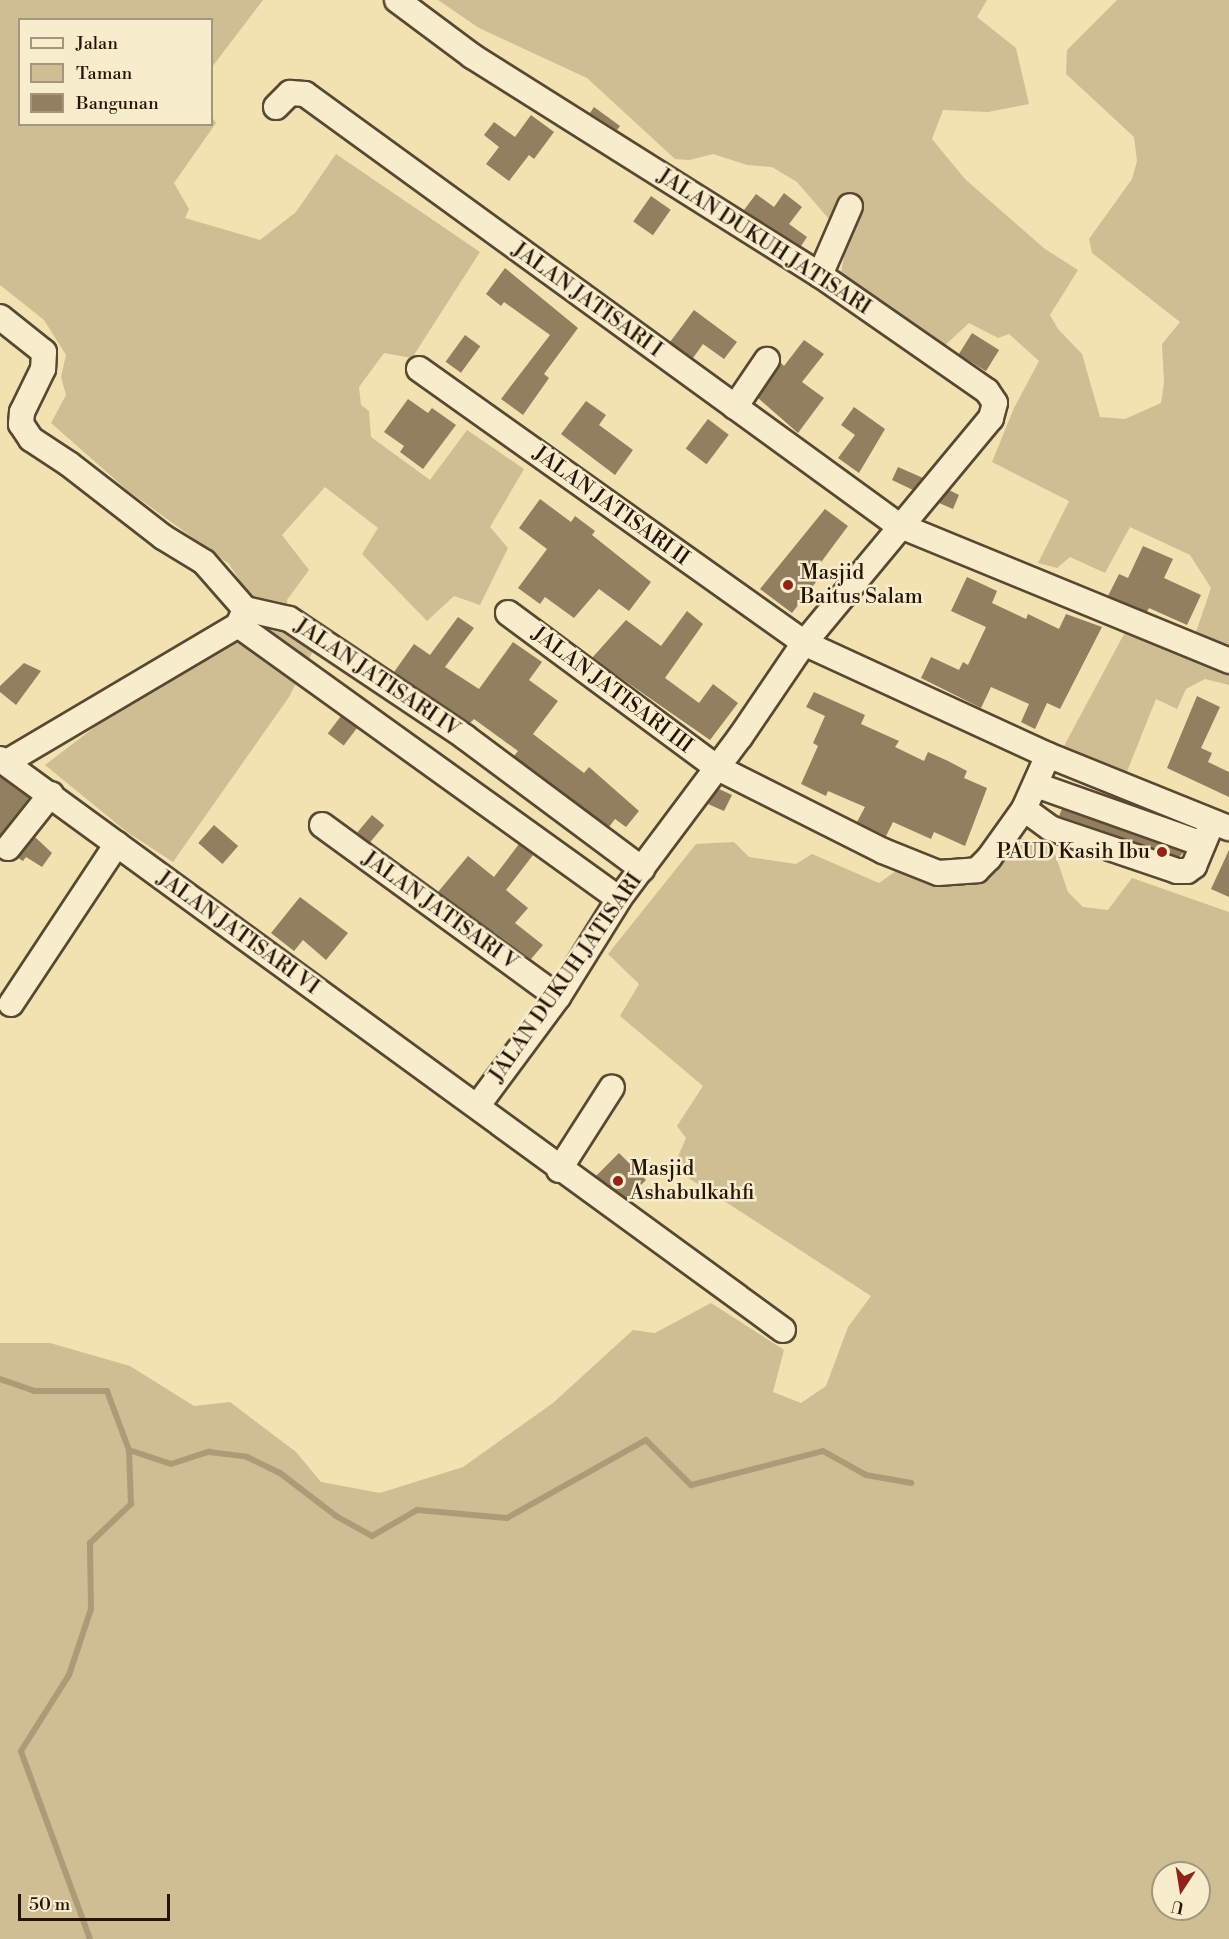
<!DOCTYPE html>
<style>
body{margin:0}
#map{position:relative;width:1229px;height:1939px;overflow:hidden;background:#f2e1b1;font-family:"Libre Bodoni",serif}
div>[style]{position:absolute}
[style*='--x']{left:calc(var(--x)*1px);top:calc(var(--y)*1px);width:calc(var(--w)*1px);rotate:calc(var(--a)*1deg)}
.green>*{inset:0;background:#cfbe94}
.stream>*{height:6px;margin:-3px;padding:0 3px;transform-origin:3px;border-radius:3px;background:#ad9b77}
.building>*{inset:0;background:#917f5f;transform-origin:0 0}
.roads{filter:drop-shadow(2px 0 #5a4732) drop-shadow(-2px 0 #5a4732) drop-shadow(0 2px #5a4732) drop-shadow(0 -2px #5a4732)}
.minor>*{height:24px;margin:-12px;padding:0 12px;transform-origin:12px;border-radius:12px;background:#f7eccc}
.dots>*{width:16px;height:16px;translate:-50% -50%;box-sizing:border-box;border:3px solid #f7eccc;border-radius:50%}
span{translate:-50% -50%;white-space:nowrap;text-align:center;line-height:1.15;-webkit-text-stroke:5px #f7eccc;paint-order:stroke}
.street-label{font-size:21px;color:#271407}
.poi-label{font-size:21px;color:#271407}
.left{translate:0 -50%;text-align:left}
.right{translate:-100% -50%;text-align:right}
.legend{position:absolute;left:18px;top:18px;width:195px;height:108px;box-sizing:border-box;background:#f7eccc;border:2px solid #a4967d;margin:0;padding:8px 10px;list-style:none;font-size:18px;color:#271407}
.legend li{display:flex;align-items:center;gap:12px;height:30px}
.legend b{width:30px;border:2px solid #a4967d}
.north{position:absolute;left:1151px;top:1861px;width:60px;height:60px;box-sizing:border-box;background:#f7eccc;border:2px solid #a4967d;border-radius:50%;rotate:192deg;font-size:16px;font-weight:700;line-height:24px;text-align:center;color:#271407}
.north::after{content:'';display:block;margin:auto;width:21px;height:27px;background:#8f2418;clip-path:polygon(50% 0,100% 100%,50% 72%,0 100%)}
.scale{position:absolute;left:18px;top:1894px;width:152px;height:27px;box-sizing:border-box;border:3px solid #271407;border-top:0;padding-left:8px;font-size:18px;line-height:21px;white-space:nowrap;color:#271407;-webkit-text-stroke:4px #f7eccc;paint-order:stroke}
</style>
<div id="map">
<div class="green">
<i style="clip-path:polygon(0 0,263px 0,212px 67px,212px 20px,20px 20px,20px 124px,212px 124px,212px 117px,216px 123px,174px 183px,189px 209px,185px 218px,260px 240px,296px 212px,336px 154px,480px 252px,412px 358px,384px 353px,359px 387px,361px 405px,369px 411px,371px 437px,430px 480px,467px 430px,524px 469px,490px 527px,508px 548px,480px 605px,454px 596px,427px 621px,362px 554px,378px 528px,325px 487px,282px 535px,309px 570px,287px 600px,290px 636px,313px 651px,289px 697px,173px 862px,127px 832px,45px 765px,121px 707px,229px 647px,247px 592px,229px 564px,127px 490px,51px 423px,66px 395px,61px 377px,66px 355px,44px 320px,0 285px)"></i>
<i style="clip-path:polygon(438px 0,987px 0,977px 17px,1016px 48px,1029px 104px,988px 112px,943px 110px,932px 139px,965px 179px,1045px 249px,1078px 270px,1050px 315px,1058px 329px,1082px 354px,1100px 417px,1125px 419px,1161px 403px,1164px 383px,1162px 344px,1180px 322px,1092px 253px,1089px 239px,1132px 179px,1137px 161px,1134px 137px,1066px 74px,1067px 50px,1117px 0,1229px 0,1229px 685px,1205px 679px,1186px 689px,1177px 709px,1156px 699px,1126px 774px,1064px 746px,1124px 634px,1184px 652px,1195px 635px,1211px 588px,1190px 555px,1130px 527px,1105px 573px,1070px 557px,1057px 568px,1038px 563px,1069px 501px,992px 462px,1014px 408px,1039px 361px,1009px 334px,998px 338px,969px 323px,941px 349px,840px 278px,847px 240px,797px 182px,772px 167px,747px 165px,713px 154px,689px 160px,675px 159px,587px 78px,479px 28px)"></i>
<i style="clip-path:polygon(evenodd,1020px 838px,1053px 848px,1068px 892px,1083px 907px,1108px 910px,1132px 878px,1229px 912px,1229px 1939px,0 1939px,0 1343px,50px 1343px,130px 1366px,194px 1406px,230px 1402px,296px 1452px,321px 1482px,380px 1493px,463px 1467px,553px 1403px,633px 1330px,655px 1333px,711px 1303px,784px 1350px,773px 1392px,801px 1403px,826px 1386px,848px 1327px,871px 1296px,673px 1168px,686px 1138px,677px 1126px,703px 1086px,620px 1016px,639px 984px,608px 954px,696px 844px,734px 842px,749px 857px,796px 864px,812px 854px,879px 883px,896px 871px,967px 886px,996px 872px,1020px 838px,1163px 1873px,1199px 1873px,1199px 1909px,1163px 1909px,1163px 1873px)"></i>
</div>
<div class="stream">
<i style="--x:0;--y:1379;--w:36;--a:19"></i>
<i style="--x:34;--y:1391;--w:73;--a:0"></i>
<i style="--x:107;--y:1391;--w:63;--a:69.6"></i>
<i style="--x:129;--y:1450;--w:44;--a:18.4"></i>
<i style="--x:171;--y:1464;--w:40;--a:-18"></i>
<i style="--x:209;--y:1452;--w:38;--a:7"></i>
<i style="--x:247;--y:1457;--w:37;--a:26"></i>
<i style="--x:280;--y:1473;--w:71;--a:37.5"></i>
<i style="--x:336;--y:1516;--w:41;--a:29.1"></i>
<i style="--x:372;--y:1536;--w:52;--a:-30"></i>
<i style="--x:417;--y:1510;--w:90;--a:5.1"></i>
<i style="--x:507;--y:1518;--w:159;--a:-29.3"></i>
<i style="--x:646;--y:1440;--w:64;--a:45"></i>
<i style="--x:691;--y:1485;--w:136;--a:-14.4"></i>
<i style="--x:823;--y:1451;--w:49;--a:29.2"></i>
<i style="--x:866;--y:1475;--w:46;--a:10.1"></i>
<i style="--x:90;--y:1939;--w:200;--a:-110.2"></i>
<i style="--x:21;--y:1751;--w:90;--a:-57.7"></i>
<i style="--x:69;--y:1675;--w:70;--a:-71.6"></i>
<i style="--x:91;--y:1609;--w:66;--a:-90.9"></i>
<i style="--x:90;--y:1543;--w:57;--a:-43.6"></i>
<i style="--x:131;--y:1504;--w:54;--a:-92.1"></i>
</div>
<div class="building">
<i style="clip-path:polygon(594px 107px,620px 126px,617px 130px,590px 113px)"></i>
<i style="clip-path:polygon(531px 115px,554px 132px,534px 159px,529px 155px,509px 181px,486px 164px,499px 147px,484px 135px,494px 122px,515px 137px)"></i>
<i style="clip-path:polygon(784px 193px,802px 207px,789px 224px,807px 237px,801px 246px,744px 210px,756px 194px,774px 207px)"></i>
<i style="left:651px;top:196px;width:24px;height:31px;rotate:35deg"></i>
<i style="clip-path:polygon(505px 268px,578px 328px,544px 374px,549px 378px,523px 415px,501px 399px,550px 335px,504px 302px,501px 306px,486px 294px)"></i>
<i style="clip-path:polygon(694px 310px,737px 342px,724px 359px,703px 344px,693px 358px,670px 342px)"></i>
<i style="left:972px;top:333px;width:32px;height:25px;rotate:32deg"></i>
<i style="left:465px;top:335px;width:19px;height:33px;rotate:36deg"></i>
<i style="clip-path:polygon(804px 340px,824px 354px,802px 382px,824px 398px,798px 433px,758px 398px,781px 363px,784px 366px)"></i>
<i style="clip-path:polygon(408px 399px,428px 413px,432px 408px,456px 425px,423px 469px,400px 452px,404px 446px,384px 432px)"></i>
<i style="clip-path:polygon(586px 401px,606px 415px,599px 425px,633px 450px,615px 475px,561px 434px)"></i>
<i style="clip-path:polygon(854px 407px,885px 429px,859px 473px,838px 458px,855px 435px,841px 425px)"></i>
<i style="left:708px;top:419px;width:26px;height:37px;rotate:37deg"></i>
<i style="clip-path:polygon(898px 467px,923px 478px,913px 490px,892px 480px)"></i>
<i style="clip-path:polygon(949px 490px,959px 495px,953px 509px,939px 503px)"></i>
<i style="clip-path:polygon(540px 499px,571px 522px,575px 516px,595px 531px,592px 535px,651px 582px,629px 611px,599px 589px,574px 618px,545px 597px,540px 604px,518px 588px,547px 549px,519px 528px)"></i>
<i style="clip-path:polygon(825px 509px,848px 526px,810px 577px,816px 582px,792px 613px,760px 589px)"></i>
<i style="clip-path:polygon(1143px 546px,1173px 559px,1164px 578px,1201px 595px,1187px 625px,1149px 608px,1147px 612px,1108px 596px,1119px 574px,1128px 578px)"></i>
<i style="clip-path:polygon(967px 577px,997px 591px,992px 603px,1026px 619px,1028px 614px,1059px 629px,1066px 614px,1102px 627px,1060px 709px,1047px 703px,1035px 729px,1021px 722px,1029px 704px,991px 687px,981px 708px,921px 678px,931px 657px,959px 670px,963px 662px,968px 665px,986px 627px,951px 611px)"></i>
<i style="clip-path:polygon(687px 611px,703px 624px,665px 678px,699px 703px,713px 684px,738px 703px,710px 740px,592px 658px,626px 620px,661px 646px)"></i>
<i style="clip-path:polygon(458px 617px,474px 628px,445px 667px,479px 689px,513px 642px,542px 662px,529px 680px,558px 701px,533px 734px,584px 773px,589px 767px,639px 811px,626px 827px,615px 819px,609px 827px,514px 756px,518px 751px,474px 719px,470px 723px,394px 672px,414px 644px,430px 655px)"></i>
<i style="clip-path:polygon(24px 663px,41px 671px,16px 705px,0 692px,0 686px)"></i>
<i style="clip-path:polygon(814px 692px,865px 715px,861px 724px,899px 741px,895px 747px,924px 761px,928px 752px,948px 761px,967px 771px,964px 778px,987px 788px,965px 846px,934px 832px,931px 839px,893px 822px,886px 836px,857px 822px,865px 807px,828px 791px,826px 796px,801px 784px,818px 746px,813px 743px,825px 716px,806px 707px)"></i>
<i style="clip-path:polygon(1197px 696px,1220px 707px,1201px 748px,1212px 753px,1208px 762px,1229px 772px,1229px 797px,1167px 768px)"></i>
<i style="left:341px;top:716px;width:20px;height:22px;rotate:37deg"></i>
<i style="clip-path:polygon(0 777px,29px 798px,0 835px)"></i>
<i style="clip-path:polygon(719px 789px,732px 795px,724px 811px,708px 804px)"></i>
<i style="clip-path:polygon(1062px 809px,1184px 852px,1179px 857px,1059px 816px)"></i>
<i style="left:372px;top:815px;width:16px;height:23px;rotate:40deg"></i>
<i style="left:214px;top:825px;width:32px;height:24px;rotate:41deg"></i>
<i style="clip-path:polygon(35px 837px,52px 853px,42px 867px,26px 857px,23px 861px,18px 858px)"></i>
<i style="clip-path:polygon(519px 844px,533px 855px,506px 890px,528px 908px,515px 923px,543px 945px,531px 959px,438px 892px,468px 856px,494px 877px)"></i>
<i style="clip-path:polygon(1229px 850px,1229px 897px,1211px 889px)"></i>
<i style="clip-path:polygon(300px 897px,348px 933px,326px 960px,303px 940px,294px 951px,271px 933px)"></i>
<i style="clip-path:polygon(619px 1153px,646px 1180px,627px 1199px,596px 1176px)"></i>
</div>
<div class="roads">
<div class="minor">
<i style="--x:397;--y:0;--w:94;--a:36.7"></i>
<i style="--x:472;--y:56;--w:411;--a:32.2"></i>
<i style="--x:820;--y:275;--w:203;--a:34.8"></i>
<i style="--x:987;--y:391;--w:14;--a:56"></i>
<i style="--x:995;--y:403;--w:16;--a:105"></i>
<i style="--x:991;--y:418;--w:293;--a:129.7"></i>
<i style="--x:804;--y:643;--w:114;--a:124.2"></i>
<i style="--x:740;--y:737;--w:202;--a:126.8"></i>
<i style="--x:619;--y:899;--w:115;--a:121.9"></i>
<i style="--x:558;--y:997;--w:134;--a:126.5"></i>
<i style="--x:276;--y:107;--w:20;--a:-45"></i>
<i style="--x:290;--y:93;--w:15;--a:4"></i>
<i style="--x:305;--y:94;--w:733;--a:36.01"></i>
<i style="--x:898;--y:525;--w:358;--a:22.3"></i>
<i style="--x:820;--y:275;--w:75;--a:-66.5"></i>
<i style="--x:0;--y:317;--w:56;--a:38.5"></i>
<i style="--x:44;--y:352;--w:17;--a:93"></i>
<i style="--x:43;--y:369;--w:48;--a:116"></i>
<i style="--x:22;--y:412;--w:12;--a:95"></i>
<i style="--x:21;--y:424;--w:18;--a:56"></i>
<i style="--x:31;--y:439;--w:45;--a:33.3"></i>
<i style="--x:69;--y:464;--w:119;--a:37.8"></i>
<i style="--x:163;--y:537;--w:48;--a:31.4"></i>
<i style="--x:204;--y:562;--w:62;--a:48.9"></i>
<i style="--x:245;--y:609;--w:45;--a:12.8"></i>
<i style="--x:289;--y:619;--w:212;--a:33.8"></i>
<i style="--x:465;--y:737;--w:221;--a:36.7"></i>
<i style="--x:419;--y:369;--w:473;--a:35.4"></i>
<i style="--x:804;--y:643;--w:268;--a:24.7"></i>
<i style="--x:1048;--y:755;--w:195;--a:22"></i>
<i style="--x:735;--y:407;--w:57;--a:-55.8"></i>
<i style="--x:508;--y:613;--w:259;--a:36.5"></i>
<i style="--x:716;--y:767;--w:187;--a:26.7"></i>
<i style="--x:883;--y:851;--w:59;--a:21.8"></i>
<i style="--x:938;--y:873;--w:39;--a:-4"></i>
<i style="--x:977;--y:870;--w:17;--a:-45"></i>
<i style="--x:989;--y:858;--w:60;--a:-54.5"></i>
<i style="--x:1024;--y:809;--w:59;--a:-66"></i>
<i style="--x:238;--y:625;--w:469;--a:35.7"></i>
<i style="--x:0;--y:759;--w:969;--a:36.1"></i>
<i style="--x:5;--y:763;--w:271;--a:-30.6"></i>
<i style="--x:238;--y:625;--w:14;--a:-65"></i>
<i style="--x:1036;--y:785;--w:177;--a:19.5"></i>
<i style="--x:1024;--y:809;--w:32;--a:36"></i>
<i style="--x:1050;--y:828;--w:134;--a:18.7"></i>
<i style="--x:1177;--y:871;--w:10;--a:0"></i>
<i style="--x:1187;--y:871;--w:9;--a:-36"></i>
<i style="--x:1194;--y:866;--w:47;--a:-67.3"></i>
<i style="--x:322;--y:825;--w:292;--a:36.1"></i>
<i style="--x:8;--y:848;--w:69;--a:-51.5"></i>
<i style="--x:11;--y:1004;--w:192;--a:-56.5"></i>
<i style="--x:559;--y:1170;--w:98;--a:-57.4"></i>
</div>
</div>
<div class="dots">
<i style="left:788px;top:585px;background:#8f2418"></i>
<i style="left:1162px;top:852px;background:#8f2418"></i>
<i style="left:618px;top:1181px;background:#8f2418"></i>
</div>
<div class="street-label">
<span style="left:764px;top:242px;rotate:33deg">JALAN DUKUH JATISARI</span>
<span style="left:587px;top:300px;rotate:36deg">JALAN JATISARI I</span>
<span style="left:611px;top:506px;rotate:36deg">JALAN JATISARI II</span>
<span style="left:377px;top:678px;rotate:34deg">JALAN JATISARI IV</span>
<span style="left:612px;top:690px;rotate:37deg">JALAN JATISARI III</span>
<span style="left:440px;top:911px;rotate:36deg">JALAN JATISARI V</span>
<span style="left:238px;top:933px;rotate:36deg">JALAN JATISARI VI</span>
<span style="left:566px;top:978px;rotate:-55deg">JALAN DUKUH JATISARI</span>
</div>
<div class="poi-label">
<span class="left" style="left:800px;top:585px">Masjid<br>Baitus Salam</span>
<span class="right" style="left:1150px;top:852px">PAUD Kasih Ibu</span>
<span class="left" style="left:630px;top:1181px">Masjid<br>Ashabulkahfi</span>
</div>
<ul class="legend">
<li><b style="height:8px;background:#f7eccc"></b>Jalan</li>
<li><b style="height:16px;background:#cfbe94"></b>Taman</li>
<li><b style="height:16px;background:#917f5f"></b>Bangunan</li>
</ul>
<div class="north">U</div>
<div class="scale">50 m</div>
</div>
